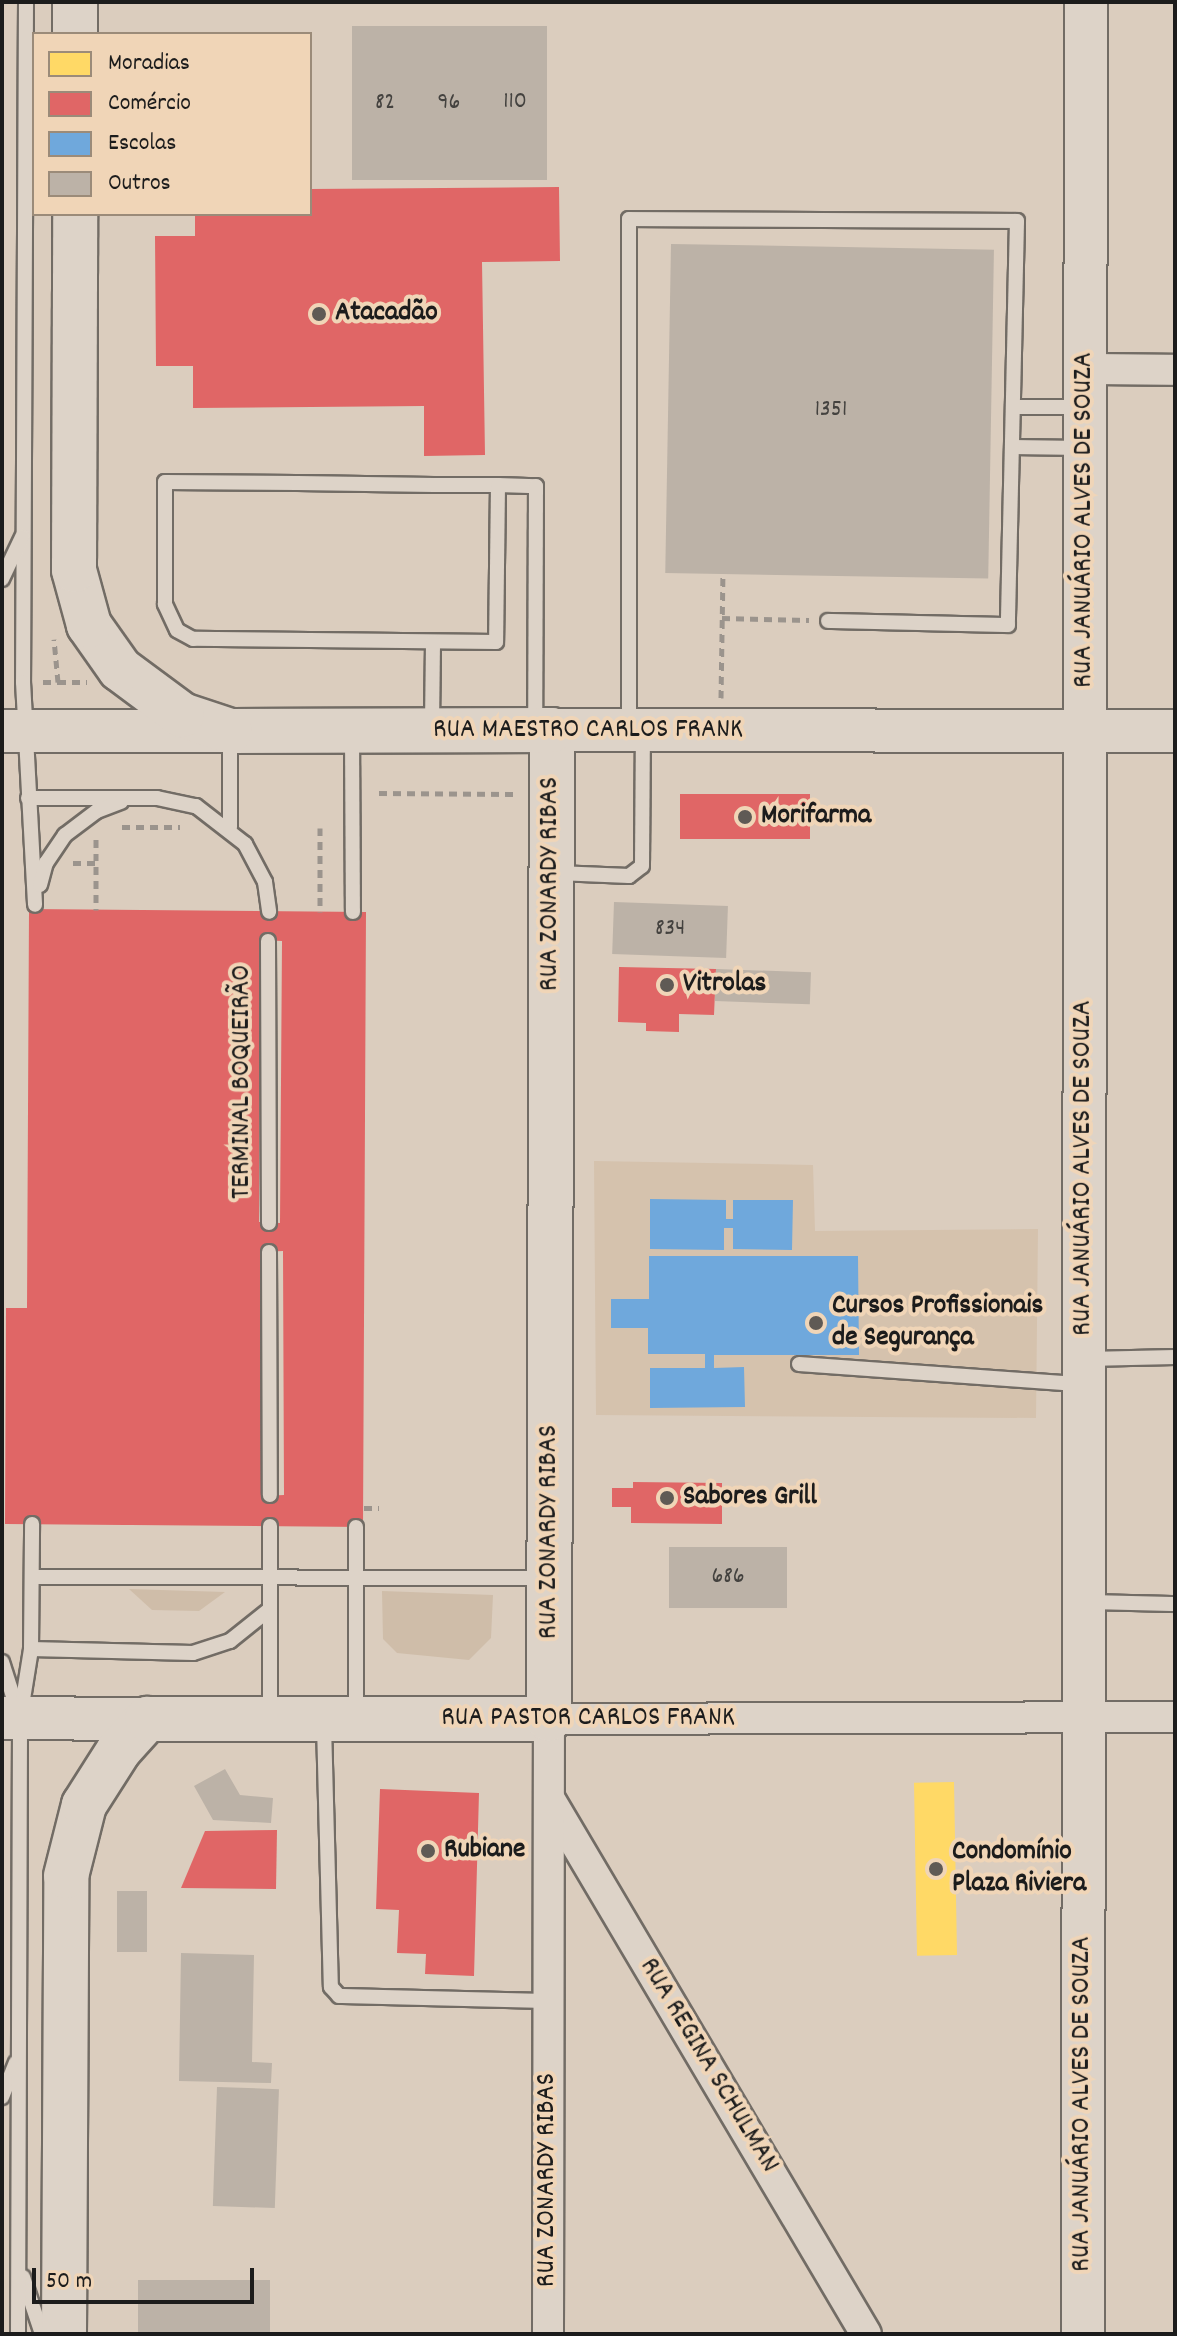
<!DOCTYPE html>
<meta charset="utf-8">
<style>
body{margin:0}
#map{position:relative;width:1177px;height:2336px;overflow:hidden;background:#dbcdbe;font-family:Dekko,sans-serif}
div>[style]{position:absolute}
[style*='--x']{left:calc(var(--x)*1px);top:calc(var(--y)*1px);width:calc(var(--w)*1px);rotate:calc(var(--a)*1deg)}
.built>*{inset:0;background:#d5c2ad}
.green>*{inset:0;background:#cfbda9}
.homes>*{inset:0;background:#ffd966;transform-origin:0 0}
.shops>*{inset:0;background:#e06666;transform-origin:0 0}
.schools>*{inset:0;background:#6fa8dc}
.building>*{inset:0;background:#bcb2a7;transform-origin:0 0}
.path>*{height:5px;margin-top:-2.5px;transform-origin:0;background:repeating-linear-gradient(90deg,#9b948d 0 8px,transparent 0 14px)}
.roads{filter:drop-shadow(2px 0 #726c65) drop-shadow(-2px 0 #726c65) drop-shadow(0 2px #726c65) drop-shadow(0 -2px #726c65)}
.lane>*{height:14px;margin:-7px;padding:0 7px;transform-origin:7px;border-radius:7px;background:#ddd3c8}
.street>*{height:30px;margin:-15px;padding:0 15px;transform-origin:15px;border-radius:15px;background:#ddd3c8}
.secondary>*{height:42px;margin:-21px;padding:0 21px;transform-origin:21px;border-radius:21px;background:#ddd3c8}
.primary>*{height:44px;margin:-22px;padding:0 22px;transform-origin:22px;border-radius:22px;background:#ddd3c8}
.dots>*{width:22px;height:22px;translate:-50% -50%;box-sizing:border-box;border:4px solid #f0d5b7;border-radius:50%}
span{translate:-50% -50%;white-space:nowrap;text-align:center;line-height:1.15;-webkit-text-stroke:8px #f0d5b7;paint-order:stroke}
.number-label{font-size:24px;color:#44423f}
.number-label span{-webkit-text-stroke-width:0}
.poi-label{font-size:28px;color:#1c1c1c;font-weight:700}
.left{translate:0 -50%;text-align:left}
.street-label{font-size:28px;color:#1c1c1c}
.frame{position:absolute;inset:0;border:4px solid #1c1c1c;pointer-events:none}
.legend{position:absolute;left:32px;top:32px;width:280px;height:184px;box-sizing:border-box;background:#f0d5b7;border:2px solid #9b8b79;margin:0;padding:10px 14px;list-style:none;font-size:24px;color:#1c1c1c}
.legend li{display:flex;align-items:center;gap:16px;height:40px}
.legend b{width:40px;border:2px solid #9b8b79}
.scale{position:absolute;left:32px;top:2268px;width:222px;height:36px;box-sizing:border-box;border:4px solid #1c1c1c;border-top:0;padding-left:10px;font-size:24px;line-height:28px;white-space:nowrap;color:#1c1c1c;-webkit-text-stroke:6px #f0d5b7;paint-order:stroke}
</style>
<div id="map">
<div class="built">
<i style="clip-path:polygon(594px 1161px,813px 1165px,815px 1231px,1038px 1229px,1036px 1418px,596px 1415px)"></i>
</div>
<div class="green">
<i style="clip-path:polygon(129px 1589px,225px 1592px,199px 1611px,152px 1610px)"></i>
<i style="clip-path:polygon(382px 1591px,493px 1595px,491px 1638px,469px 1660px,397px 1653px,383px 1639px)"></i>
</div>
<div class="homes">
<i style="left:954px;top:1782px;width:173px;height:40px;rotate:89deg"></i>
</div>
<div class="shops">
<i style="clip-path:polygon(559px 187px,560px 261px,482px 262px,485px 455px,424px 456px,424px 406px,193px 408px,193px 366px,156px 366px,155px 236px,195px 236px,195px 214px,310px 214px,310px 189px)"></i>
<i style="left:680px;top:794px;width:130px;height:45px"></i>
<i style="clip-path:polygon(evenodd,29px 909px,366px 912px,363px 1527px,5px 1524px,6px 1308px,27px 1308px,29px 909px,260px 940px,282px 941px,280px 1223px,259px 1222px,260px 940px,29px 909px,283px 1251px,284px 1495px,262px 1496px,261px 1252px,283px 1251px)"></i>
<i style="clip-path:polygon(619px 967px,716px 969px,714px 1015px,679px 1014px,679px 1032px,646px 1031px,646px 1023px,618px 1022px)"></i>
<i style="clip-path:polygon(633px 1482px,722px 1483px,722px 1524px,631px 1523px,631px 1507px,612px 1507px,612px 1488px,633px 1488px)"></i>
<i style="clip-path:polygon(380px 1789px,479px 1793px,474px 1976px,425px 1974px,426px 1954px,397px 1953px,399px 1910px,376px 1909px)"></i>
<i style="clip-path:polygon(277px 1830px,276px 1889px,181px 1888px,205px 1831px)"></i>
</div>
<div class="schools">
<i style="clip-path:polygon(650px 1199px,726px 1200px,726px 1219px,733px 1219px,733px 1200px,793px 1200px,792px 1250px,733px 1249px,733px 1228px,724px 1228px,724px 1250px,650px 1249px)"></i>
<i style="clip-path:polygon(649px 1256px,858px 1256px,859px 1355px,714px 1355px,714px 1368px,744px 1367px,745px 1407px,650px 1408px,650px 1368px,705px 1368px,705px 1354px,648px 1354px,648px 1328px,611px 1328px,611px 1299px,649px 1299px)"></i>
</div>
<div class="building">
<i style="left:547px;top:26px;width:154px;height:195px;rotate:90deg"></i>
<i style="left:671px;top:244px;width:323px;height:329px;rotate:1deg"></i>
<i style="left:614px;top:902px;width:114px;height:52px;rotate:2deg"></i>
<i style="left:716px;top:969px;width:95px;height:32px;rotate:2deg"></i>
<i style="left:787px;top:1547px;width:61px;height:118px;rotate:90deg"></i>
<i style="clip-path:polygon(225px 1769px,240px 1795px,273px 1798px,271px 1823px,213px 1820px,194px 1786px)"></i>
<i style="left:117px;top:1891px;width:30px;height:61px"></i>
<i style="clip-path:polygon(181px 1953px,254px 1955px,252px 2062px,272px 2063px,271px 2083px,179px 2081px)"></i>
<i style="left:217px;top:2087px;width:62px;height:119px;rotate:2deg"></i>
<i style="left:138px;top:2280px;width:132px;height:54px"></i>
</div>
<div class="path">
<i style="--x:722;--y:618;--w:87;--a:1.3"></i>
<i style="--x:43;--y:682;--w:15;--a:0"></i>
<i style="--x:58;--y:682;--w:43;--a:-95.3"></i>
<i style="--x:58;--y:682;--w:29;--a:0"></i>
<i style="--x:721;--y:698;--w:124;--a:-89.1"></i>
<i style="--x:379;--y:793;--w:139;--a:0.4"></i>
<i style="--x:122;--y:827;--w:58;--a:0"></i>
<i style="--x:320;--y:828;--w:84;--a:90"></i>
<i style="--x:96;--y:839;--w:71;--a:90"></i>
<i style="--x:73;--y:863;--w:23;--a:0"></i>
<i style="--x:364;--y:1508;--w:15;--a:0"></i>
</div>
<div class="roads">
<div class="lane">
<i style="--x:26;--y:2;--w:680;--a:90.25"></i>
<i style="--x:23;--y:682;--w:223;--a:86.9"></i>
<i style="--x:1013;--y:407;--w:68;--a:0"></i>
<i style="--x:1012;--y:447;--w:71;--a:0.8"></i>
<i style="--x:498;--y:485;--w:157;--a:90.7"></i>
<i style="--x:496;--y:642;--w:303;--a:-179.4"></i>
<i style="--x:193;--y:639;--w:18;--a:-151"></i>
<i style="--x:177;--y:630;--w:29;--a:-115"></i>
<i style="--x:165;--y:604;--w:122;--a:-90"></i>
<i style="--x:165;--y:482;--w:132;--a:0.4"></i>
<i style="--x:297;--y:483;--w:137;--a:0.8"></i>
<i style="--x:434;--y:485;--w:64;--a:0"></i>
<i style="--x:498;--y:485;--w:38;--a:2"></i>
<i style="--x:536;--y:486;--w:238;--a:90.2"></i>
<i style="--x:2;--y:579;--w:47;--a:-64.5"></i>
<i style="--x:432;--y:725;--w:83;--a:-89.3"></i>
<i style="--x:629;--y:728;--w:509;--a:-90"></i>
<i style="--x:629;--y:219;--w:388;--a:0.3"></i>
<i style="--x:1017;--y:221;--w:404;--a:91.3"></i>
<i style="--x:1008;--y:625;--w:180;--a:-178.7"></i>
<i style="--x:352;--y:735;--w:177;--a:89.7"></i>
<i style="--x:28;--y:798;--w:129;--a:0"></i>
<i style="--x:157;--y:798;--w:40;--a:12"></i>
<i style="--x:196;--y:806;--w:62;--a:37.8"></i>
<i style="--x:245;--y:844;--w:43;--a:62.2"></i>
<i style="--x:265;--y:882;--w:30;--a:82"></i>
<i style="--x:230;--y:827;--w:91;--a:-90"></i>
<i style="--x:557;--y:873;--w:72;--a:2.4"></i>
<i style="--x:629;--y:876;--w:16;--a:-38"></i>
<i style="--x:642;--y:866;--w:131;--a:-89.6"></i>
<i style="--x:40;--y:885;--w:23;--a:-75"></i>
<i style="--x:46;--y:863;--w:34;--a:-56"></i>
<i style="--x:65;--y:835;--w:40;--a:-37"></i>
<i style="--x:97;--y:811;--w:26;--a:-21"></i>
<i style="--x:268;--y:941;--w:282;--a:89.8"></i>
<i style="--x:269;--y:1252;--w:243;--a:89.8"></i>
<i style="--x:1087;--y:1359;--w:88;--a:-1.3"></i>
<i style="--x:799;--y:1364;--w:282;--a:4.1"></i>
<i style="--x:270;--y:1526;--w:188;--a:90"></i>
<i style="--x:356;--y:1527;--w:187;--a:90"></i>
<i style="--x:32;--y:1577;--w:511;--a:0.11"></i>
<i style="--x:1087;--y:1602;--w:88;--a:1.3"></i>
<i style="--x:31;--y:1649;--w:162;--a:1.4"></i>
<i style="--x:193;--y:1653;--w:39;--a:-18"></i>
<i style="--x:230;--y:1641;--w:51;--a:-38.7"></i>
<i style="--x:2;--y:1662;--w:56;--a:72.2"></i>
<i style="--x:324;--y:1725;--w:262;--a:88.5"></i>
<i style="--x:331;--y:1987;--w:12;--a:48"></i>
<i style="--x:339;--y:1996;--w:210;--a:1.4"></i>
<i style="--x:2;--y:2097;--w:37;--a:-68"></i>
<i style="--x:23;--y:2277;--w:60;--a:71.6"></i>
<i style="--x:18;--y:2334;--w:616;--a:-89.81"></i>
<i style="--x:20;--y:1718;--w:70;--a:-80.9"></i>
<i style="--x:31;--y:1649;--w:125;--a:-89.5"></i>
</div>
<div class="street">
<i style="--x:1085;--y:369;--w:90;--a:0.6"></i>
<i style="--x:550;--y:1800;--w:620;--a:59.38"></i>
<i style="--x:548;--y:2334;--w:615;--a:-89.91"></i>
<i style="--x:549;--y:1719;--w:626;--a:-0.18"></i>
</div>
<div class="secondary">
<i style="--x:552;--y:730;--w:623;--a:0.09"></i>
<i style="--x:2;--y:731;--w:219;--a:0"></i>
<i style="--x:2;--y:1718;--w:145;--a:0.4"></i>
<i style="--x:1083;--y:2334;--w:2332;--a:-89.93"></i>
</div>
<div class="primary">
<i style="--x:75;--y:34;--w:32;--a:-90"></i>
<i style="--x:64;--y:2334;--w:458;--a:-89.7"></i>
<i style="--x:66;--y:1876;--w:73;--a:-75.8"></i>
<i style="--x:84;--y:1805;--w:65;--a:-57.5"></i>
<i style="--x:119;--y:1750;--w:42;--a:-47.9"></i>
<i style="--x:147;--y:1719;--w:402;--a:0"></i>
<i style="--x:549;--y:1719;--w:989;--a:-89.83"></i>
<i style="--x:552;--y:730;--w:322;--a:179.8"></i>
<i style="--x:230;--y:731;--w:51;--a:-161.6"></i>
<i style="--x:182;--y:715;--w:77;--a:-143.4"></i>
<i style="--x:120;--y:669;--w:54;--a:-125.2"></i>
<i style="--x:89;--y:625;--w:57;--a:-105.3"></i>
<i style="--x:74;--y:570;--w:356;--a:-89.8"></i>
</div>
</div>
<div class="dots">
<i style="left:319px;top:314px;background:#5f5a55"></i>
<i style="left:745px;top:817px;background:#5f5a55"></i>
<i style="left:667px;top:985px;background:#5f5a55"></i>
<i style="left:816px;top:1323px;background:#5f5a55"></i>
<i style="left:667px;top:1498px;background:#5f5a55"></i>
<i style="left:428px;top:1851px;background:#5f5a55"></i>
<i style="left:936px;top:1869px;background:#5f5a55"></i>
</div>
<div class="number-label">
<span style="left:515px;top:103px">110</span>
<span style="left:385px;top:104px">82</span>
<span style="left:449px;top:104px">96</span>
<span style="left:831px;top:411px">1351</span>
<span style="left:670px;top:930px">834</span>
<span style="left:728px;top:1578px">686</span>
</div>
<div class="poi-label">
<span class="left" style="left:335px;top:314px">Atacadão</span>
<span class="left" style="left:761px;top:817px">Morifarma</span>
<span class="left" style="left:683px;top:985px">Vitrolas</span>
<span class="left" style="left:832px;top:1323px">Cursos Profissionais<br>de Segurança</span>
<span class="left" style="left:683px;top:1498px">Sabores Grill</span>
<span class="left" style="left:444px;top:1851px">Rubiane</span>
<span class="left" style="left:952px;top:1869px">Condomínio<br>Plaza Riviera</span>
</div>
<div class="street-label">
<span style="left:1085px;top:520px;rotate:-90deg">RUA JANUÁRIO ALVES DE SOUZA</span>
<span style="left:588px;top:731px">RUA MAESTRO CARLOS FRANK</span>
<span style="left:551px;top:884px;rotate:-90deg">RUA ZONARDY RIBAS</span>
<span style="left:243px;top:1082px;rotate:-90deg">TERMINAL BOQUEIRÃO</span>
<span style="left:1084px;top:1168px;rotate:-90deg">RUA JANUÁRIO ALVES DE SOUZA</span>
<span style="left:550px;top:1532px;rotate:-90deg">RUA ZONARDY RIBAS</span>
<span style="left:588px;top:1719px">RUA PASTOR CARLOS FRANK</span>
<span style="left:708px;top:2066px;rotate:59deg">RUA REGINA SCHULMAN</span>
<span style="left:1083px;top:2104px;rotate:-90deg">RUA JANUÁRIO ALVES DE SOUZA</span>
<span style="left:548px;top:2180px;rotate:-90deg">RUA ZONARDY RIBAS</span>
</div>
<div class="frame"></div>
<ul class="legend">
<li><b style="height:22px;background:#ffd966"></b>Moradias</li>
<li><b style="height:22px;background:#e06666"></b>Comércio</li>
<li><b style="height:22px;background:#6fa8dc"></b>Escolas</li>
<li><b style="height:22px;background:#bcb2a7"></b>Outros</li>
</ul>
<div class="scale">50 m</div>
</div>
